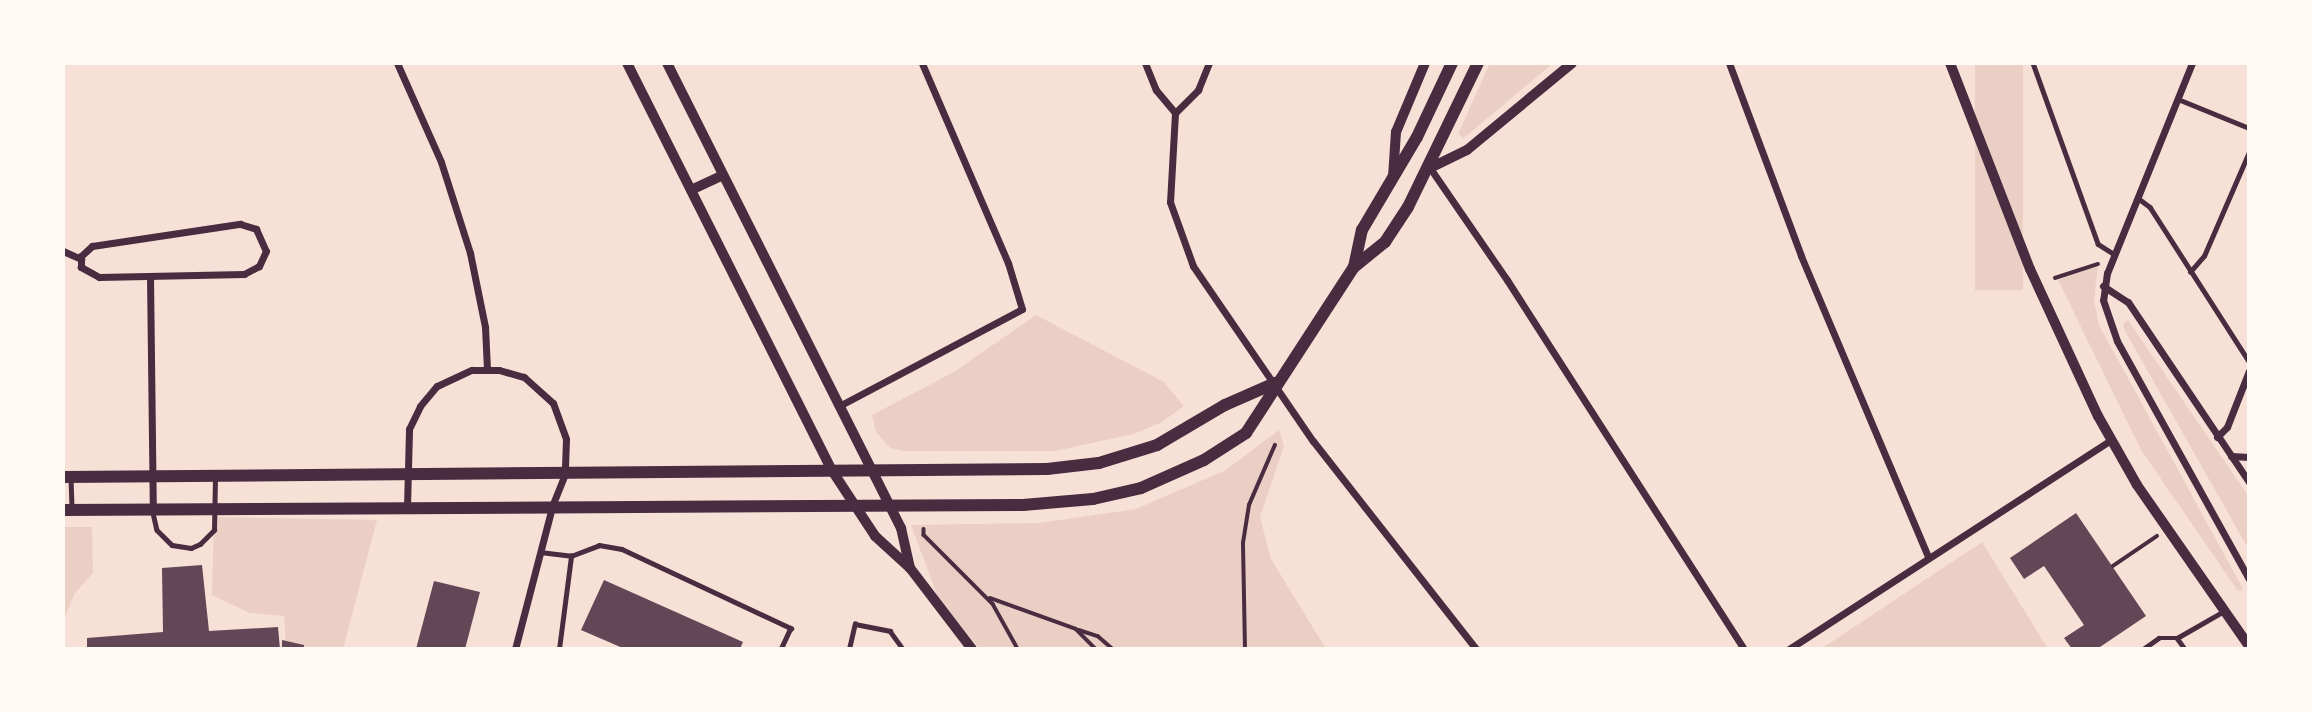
<!DOCTYPE html>
<style>
body{margin:0}
#map{position:relative;width:2312px;height:712px;overflow:hidden;background:#f7e1d7;font-family:Inter,sans-serif}
div>[style]{position:absolute}
[style*='--x']{left:calc(var(--x)*1px);top:calc(var(--y)*1px);width:calc(var(--w)*1px);rotate:calc(var(--a)*1deg)}
.green>*{inset:0;background:#ebcfc5;transform-origin:0 0}
.building>*{inset:0;background:#644757}
.path>*{height:3.5px;margin:-1.75px;padding:0 1.75px;transform-origin:1.75px;border-radius:1.75px;background:#4a2c40}
.service>*{height:4.5px;margin:-2.25px;padding:0 2.25px;transform-origin:2.25px;border-radius:2.25px;background:#4a2c40}
.minor>*{height:7px;margin:-3.5px;padding:0 3.5px;transform-origin:3.5px;border-radius:3.5px;background:#4a2c40}
.tertiary>*{height:10px;margin:-5px;padding:0 5px;transform-origin:5px;border-radius:5px;background:#4a2c40}
.secondary>*{height:12px;margin:-6px;padding:0 6px;transform-origin:6px;border-radius:6px;background:#4a2c40}
span{translate:-50% -50%;white-space:nowrap;text-align:center;line-height:1.15;-webkit-text-stroke:6px #fffaf5;paint-order:stroke}
.frame{position:absolute;inset:0;border:65px solid #fffaf5;pointer-events:none}
</style>
<div id="map">
<div class="green">
<i style="clip-path:polygon(1490px 63px,1553px 63px,1464px 138px,1458px 134px)"></i>
<i style="left:1975px;top:63px;width:48px;height:227px"></i>
<i style="clip-path:polygon(2098px 265px,2094px 300px,2099px 325px,2243px 589px,2238px 591px,2141px 450px,2058px 280px)"></i>
<i style="clip-path:polygon(1036px 315px,1164px 382px,1184px 406px,1162px 422px,1134px 434px,1055px 451px,904px 451px,890px 448px,876px 432px,872px 415px,954px 372px)"></i>
<i style="clip-path:polygon(2128px 320px,2249px 497px,2249px 550px,2125px 331px,2123px 324px)"></i>
<i style="clip-path:polygon(1279px 430px,1284px 446px,1260px 517px,1271px 559px,1326px 649px,980px 649px,939px 600px,911px 525px,1038px 523px,1136px 509px,1226px 470px)"></i>
<i style="clip-path:polygon(214px 517px,377px 520px,343px 649px,286px 649px,284px 616px,250px 613px,212px 595px)"></i>
<i style="clip-path:polygon(63px 527px,92px 527px,93px 573px,75px 593px,63px 621px)"></i>
<i style="clip-path:polygon(1982px 542px,2048px 649px,1821px 649px)"></i>
</div>
<div class="building">
<i style="clip-path:polygon(2076px 513px,2146px 616px,2097px 649px,2072px 649px,2064px 638px,2084px 625px,2044px 566px,2024px 579px,2010px 558px)"></i>
<i style="clip-path:polygon(202px 565px,209px 631px,278px 627px,280px 649px,87px 649px,87px 638px,163px 632px,162px 568px)"></i>
<i style="clip-path:polygon(604px 580px,743px 642px,740px 649px,625px 649px,581px 630px)"></i>
<i style="clip-path:polygon(434px 581px,480px 592px,465px 649px,416px 649px)"></i>
<i style="clip-path:polygon(282px 640px,304px 645px,304px 649px,282px 649px)"></i>
</div>
<div class="path">
<i style="--x:2055;--y:278;--w:45;--a:-18"></i>
<i style="--x:924;--y:529;--w:6;--a:90"></i>
<i style="--x:924;--y:535;--w:98;--a:45"></i>
<i style="--x:993;--y:604;--w:51;--a:60.9"></i>
<i style="--x:2113;--y:566;--w:53;--a:-34.3"></i>
<i style="--x:990;--y:598;--w:91;--a:19.8"></i>
<i style="--x:1076;--y:629;--w:28;--a:45"></i>
<i style="--x:1079;--y:630;--w:20;--a:18"></i>
<i style="--x:1098;--y:636;--w:20;--a:41"></i>
<i style="--x:1245;--y:649;--w:106;--a:-91.1"></i>
<i style="--x:1243;--y:543;--w:38;--a:-81"></i>
<i style="--x:1249;--y:505;--w:65;--a:-66.6"></i>
</div>
<div class="service">
<i style="--x:2033;--y:63;--w:192;--a:70.2"></i>
<i style="--x:2098;--y:244;--w:19;--a:32"></i>
<i style="--x:2178;--y:99;--w:77;--a:22.2"></i>
<i style="--x:2138;--y:198;--w:15;--a:37"></i>
<i style="--x:2150;--y:207;--w:183;--a:57.3"></i>
<i style="--x:2190;--y:272;--w:21;--a:-49"></i>
<i style="--x:2204;--y:256;--w:113;--a:-66.6"></i>
<i style="--x:71;--y:478;--w:29;--a:88"></i>
<i style="--x:153;--y:513;--w:17;--a:77"></i>
<i style="--x:157;--y:530;--w:21;--a:45"></i>
<i style="--x:172;--y:545;--w:19;--a:9"></i>
<i style="--x:191;--y:548;--w:10;--a:-24"></i>
<i style="--x:200;--y:544;--w:20;--a:-45"></i>
<i style="--x:214;--y:530;--w:53;--a:-88.9"></i>
<i style="--x:540;--y:552;--w:31;--a:7"></i>
<i style="--x:571;--y:556;--w:30;--a:-21"></i>
<i style="--x:599;--y:545;--w:23;--a:10"></i>
<i style="--x:622;--y:549;--w:187;--a:25.1"></i>
<i style="--x:791;--y:628;--w:23;--a:115"></i>
<i style="--x:2177;--y:638;--w:14;--a:54"></i>
<i style="--x:559;--y:649;--w:94;--a:-82.6"></i>
<i style="--x:849;--y:649;--w:26;--a:-77"></i>
<i style="--x:855;--y:624;--w:36;--a:11"></i>
<i style="--x:890;--y:631;--w:22;--a:54"></i>
<i style="--x:2143;--y:649;--w:19;--a:-35"></i>
<i style="--x:2159;--y:638;--w:18;--a:0"></i>
<i style="--x:2177;--y:638;--w:54;--a:-29.9"></i>
</div>
<div class="minor">
<i style="--x:397;--y:63;--w:108;--a:66"></i>
<i style="--x:441;--y:162;--w:96;--a:72.3"></i>
<i style="--x:470;--y:253;--w:76;--a:78.5"></i>
<i style="--x:485;--y:327;--w:42;--a:87.3"></i>
<i style="--x:1145;--y:63;--w:29;--a:68"></i>
<i style="--x:1156;--y:90;--w:30;--a:50"></i>
<i style="--x:1175;--y:113;--w:89;--a:93.2"></i>
<i style="--x:1170;--y:202;--w:68;--a:70.2"></i>
<i style="--x:1193;--y:266;--w:212;--a:55.6"></i>
<i style="--x:1313;--y:441;--w:264;--a:51.9"></i>
<i style="--x:1729;--y:63;--w:206;--a:69.5"></i>
<i style="--x:1801;--y:256;--w:327;--a:67.1"></i>
<i style="--x:2192;--y:63;--w:227;--a:112"></i>
<i style="--x:2107;--y:273;--w:27;--a:98"></i>
<i style="--x:2103;--y:300;--w:43;--a:71.1"></i>
<i style="--x:2117;--y:341;--w:272;--a:61"></i>
<i style="--x:1175;--y:113;--w:33;--a:-45"></i>
<i style="--x:1198;--y:90;--w:29;--a:-68"></i>
<i style="--x:1430;--y:168;--w:136;--a:55.5"></i>
<i style="--x:1507;--y:280;--w:439;--a:57.3"></i>
<i style="--x:240;--y:224;--w:17;--a:17"></i>
<i style="--x:256;--y:229;--w:24;--a:66"></i>
<i style="--x:266;--y:251;--w:17;--a:115"></i>
<i style="--x:259;--y:266;--w:17;--a:152"></i>
<i style="--x:244;--y:274;--w:145;--a:178.8"></i>
<i style="--x:99;--y:277;--w:21;--a:-151"></i>
<i style="--x:81;--y:267;--w:11;--a:-90"></i>
<i style="--x:81;--y:256;--w:15;--a:-42"></i>
<i style="--x:92;--y:246;--w:150;--a:-8.5"></i>
<i style="--x:63;--y:251;--w:20;--a:24"></i>
<i style="--x:150;--y:276;--w:233;--a:89.3"></i>
<i style="--x:2103;--y:286;--w:30;--a:33"></i>
<i style="--x:2128;--y:302;--w:217;--a:56.1"></i>
<i style="--x:839;--y:406;--w:207;--a:-27.9"></i>
<i style="--x:1022;--y:309;--w:48;--a:-106.9"></i>
<i style="--x:1008;--y:263;--w:218;--a:-113.3"></i>
<i style="--x:2217;--y:437;--w:14;--a:-45"></i>
<i style="--x:2227;--y:427;--w:60;--a:-68.6"></i>
<i style="--x:2231;--y:456;--w:18;--a:3"></i>
<i style="--x:407;--y:507;--w:78;--a:-88.5"></i>
<i style="--x:409;--y:429;--w:25;--a:-64"></i>
<i style="--x:420;--y:406;--w:26;--a:-50"></i>
<i style="--x:437;--y:386;--w:38;--a:-25"></i>
<i style="--x:472;--y:370;--w:27;--a:0"></i>
<i style="--x:499;--y:370;--w:26;--a:16"></i>
<i style="--x:524;--y:377;--w:39;--a:42"></i>
<i style="--x:553;--y:403;--w:38;--a:70"></i>
<i style="--x:566;--y:439;--w:35;--a:92"></i>
<i style="--x:565;--y:474;--w:35;--a:112"></i>
<i style="--x:552;--y:507;--w:147;--a:104.6"></i>
<i style="--x:1789;--y:649;--w:384;--a:-33"></i>
</div>
<div class="tertiary">
<i style="--x:627;--y:63;--w:458;--a:63.3"></i>
<i style="--x:833;--y:472;--w:77;--a:56.7"></i>
<i style="--x:875;--y:536;--w:47;--a:42.4"></i>
<i style="--x:910;--y:568;--w:102;--a:52.6"></i>
<i style="--x:667;--y:63;--w:521;--a:63.29"></i>
<i style="--x:901;--y:528;--w:41;--a:77.3"></i>
<i style="--x:1950;--y:63;--w:221;--a:68.8"></i>
<i style="--x:2030;--y:269;--w:162;--a:65.2"></i>
<i style="--x:2098;--y:416;--w:79;--a:60.5"></i>
<i style="--x:2137;--y:485;--w:196;--a:55.2"></i>
<i style="--x:1430;--y:168;--w:41;--a:-25.9"></i>
<i style="--x:1467;--y:150;--w:136;--a:-39.6"></i>
<i style="--x:1393;--y:177;--w:45;--a:-86.2"></i>
<i style="--x:1396;--y:132;--w:75;--a:-67.2"></i>
<i style="--x:691;--y:190;--w:35;--a:-25"></i>
</div>
<div class="secondary">
<i style="--x:1354;--y:267;--w:38;--a:-78"></i>
<i style="--x:1362;--y:230;--w:108;--a:-59.4"></i>
<i style="--x:1417;--y:137;--w:82;--a:-64.7"></i>
<i style="--x:63;--y:477;--w:984;--a:-0.47"></i>
<i style="--x:1047;--y:469;--w:52;--a:-6.6"></i>
<i style="--x:1099;--y:463;--w:61;--a:-17.2"></i>
<i style="--x:1157;--y:445;--w:79;--a:-30.5"></i>
<i style="--x:1225;--y:405;--w:55;--a:-23.7"></i>
<i style="--x:63;--y:510;--w:960;--a:-0.3"></i>
<i style="--x:1023;--y:505;--w:70;--a:-4.9"></i>
<i style="--x:1093;--y:499;--w:49;--a:-12.9"></i>
<i style="--x:1141;--y:488;--w:69;--a:-24"></i>
<i style="--x:1204;--y:460;--w:50;--a:-32.7"></i>
<i style="--x:1246;--y:433;--w:198;--a:-57"></i>
<i style="--x:1354;--y:267;--w:40;--a:-39"></i>
<i style="--x:1385;--y:242;--w:42;--a:-56.7"></i>
<i style="--x:1408;--y:207;--w:160;--a:-64.1"></i>
</div>
<div class="frame"></div>
</div>
